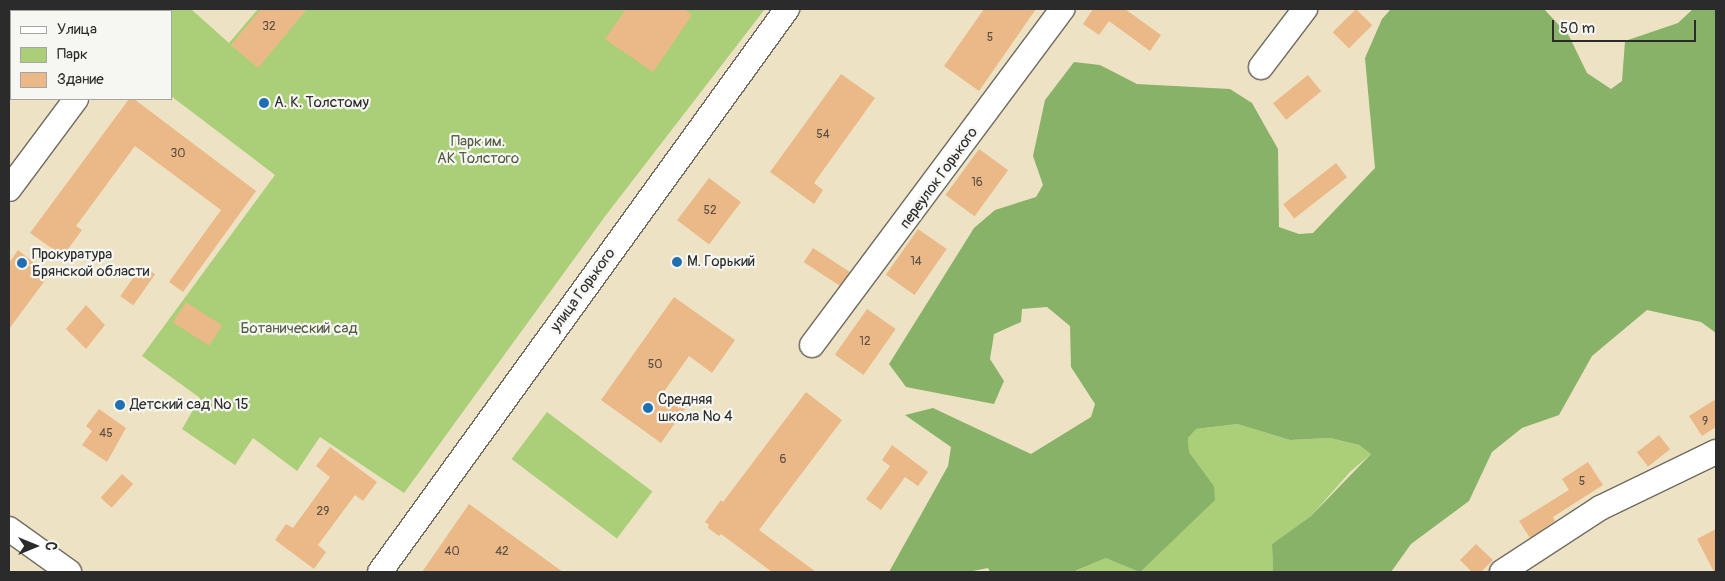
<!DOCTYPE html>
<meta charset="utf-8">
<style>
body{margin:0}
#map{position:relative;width:1725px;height:581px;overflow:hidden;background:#eee2c4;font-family:Pangolin,sans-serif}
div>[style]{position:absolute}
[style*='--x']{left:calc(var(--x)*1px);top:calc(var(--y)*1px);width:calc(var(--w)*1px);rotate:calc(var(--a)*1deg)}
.green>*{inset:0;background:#abcf78;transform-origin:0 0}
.forest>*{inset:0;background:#88b268}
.building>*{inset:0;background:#ebb988;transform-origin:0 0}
.roads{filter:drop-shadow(1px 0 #6f6b61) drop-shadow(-1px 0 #6f6b61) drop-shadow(0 1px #6f6b61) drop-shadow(0 -1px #6f6b61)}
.minor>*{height:24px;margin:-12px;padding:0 12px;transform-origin:12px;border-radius:12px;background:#fff}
.dots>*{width:14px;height:14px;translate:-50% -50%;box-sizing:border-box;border:2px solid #f6f6f2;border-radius:50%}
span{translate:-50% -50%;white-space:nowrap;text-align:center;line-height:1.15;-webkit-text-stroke:4.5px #f6f6f2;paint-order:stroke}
.number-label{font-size:12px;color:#5b4e42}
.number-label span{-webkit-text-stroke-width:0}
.poi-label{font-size:15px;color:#2b2b2b}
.left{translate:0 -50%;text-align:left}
.park-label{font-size:15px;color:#515c42}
.street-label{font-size:15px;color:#2b2b2b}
.frame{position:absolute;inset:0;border:10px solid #2b2b2b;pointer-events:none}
.legend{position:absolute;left:10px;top:10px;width:162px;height:90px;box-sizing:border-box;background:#f6f6f2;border:1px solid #a5a5a2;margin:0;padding:6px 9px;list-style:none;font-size:15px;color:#2b2b2b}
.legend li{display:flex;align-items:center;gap:10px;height:25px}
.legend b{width:25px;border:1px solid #a5a5a2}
.north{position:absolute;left:10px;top:521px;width:50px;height:50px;-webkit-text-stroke:4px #f6f6f2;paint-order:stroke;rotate:90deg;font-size:14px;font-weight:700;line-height:20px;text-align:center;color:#2b2b2b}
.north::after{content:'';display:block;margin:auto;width:18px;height:22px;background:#2b2b2b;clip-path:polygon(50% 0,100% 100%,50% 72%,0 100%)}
.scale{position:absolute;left:1552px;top:20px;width:144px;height:22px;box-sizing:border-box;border:2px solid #2b2b2b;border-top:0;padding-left:6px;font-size:15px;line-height:18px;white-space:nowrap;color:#2b2b2b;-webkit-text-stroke:4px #f6f6f2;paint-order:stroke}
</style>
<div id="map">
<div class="green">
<i style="clip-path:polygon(150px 9px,191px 9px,229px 43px,258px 9px,765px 9px,606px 215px,404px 493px,320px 437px,297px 471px,253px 438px,235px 465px,182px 429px,200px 398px,142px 356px,275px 175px,171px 96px,171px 11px,148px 11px)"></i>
<i style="left:547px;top:412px;width:132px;height:59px;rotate:37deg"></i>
<i style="clip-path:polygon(1237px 424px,1290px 440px,1330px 438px,1359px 445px,1371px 454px,1350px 472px,1311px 516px,1272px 544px,1273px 572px,1074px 572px,1106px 558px,1214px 486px,1189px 452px,1188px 438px,1196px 429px)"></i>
</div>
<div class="forest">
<i style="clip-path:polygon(1391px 9px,1544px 9px,1569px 36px,1587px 73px,1611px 89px,1622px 81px,1625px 41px,1678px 23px,1693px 9px,1716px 9px,1716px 333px,1701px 322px,1647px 310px,1592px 356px,1559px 415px,1522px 428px,1492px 452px,1469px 501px,1411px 544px,1391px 572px,1273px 572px,1272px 544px,1311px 516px,1371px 454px,1359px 445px,1330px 438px,1290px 440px,1237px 424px,1196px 429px,1188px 438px,1189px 452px,1214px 486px,1215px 500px,1140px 572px,1106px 558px,1073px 572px,990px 572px,988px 568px,968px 572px,889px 572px,948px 466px,951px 447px,905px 415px,933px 408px,1031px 454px,1091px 417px,1095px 404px,1071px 367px,1070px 326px,1047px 307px,1022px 309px,1021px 322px,994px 334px,990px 359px,1004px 381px,994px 404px,906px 387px,889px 364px,974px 228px,995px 210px,1036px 197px,1043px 185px,1033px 156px,1045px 100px,1074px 62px,1100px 65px,1137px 84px,1230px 89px,1252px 103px,1278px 149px,1279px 227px,1299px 234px,1313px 233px,1375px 168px,1365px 58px,1382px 19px)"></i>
</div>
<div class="building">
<i style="clip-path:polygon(261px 9px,307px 9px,258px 68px,231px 45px)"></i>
<i style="clip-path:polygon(626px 9px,684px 9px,692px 15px,653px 72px,605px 39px)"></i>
<i style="clip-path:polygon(984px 9px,1036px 9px,979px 91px,944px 66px)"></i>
<i style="clip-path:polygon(1093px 9px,1125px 9px,1161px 35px,1150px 51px,1109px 21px,1099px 35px,1083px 24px)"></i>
<i style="left:1356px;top:9px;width:23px;height:33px;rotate:45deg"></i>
<i style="clip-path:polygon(841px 74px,875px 98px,814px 183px,823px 190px,814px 204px,770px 172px)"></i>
<i style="left:1308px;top:75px;width:21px;height:45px;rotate:51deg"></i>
<i style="clip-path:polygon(129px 99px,134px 99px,256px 191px,183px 292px,169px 282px,221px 210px,135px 146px,76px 226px,82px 230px,63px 256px,30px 233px)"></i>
<i style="left:979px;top:149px;width:36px;height:57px;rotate:36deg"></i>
<i style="left:1336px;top:163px;width:18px;height:67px;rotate:52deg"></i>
<i style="left:709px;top:178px;width:40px;height:53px;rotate:37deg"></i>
<i style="left:918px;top:229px;width:35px;height:56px;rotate:35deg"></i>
<i style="left:813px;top:248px;width:44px;height:17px;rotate:33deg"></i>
<i style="clip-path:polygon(18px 250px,49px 275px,9px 329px,9px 263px)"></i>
<i style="left:142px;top:265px;width:16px;height:38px;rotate:35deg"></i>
<i style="clip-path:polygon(674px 297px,735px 340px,712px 373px,689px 356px,663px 393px,685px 409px,661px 443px,601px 400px)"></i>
<i style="left:186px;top:302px;width:43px;height:24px;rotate:33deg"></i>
<i style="clip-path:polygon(86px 305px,105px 325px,86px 349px,66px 329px)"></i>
<i style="left:867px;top:309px;width:35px;height:56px;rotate:35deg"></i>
<i style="clip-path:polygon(806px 392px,842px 420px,759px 530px,816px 572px,772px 572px,721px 534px,719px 536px,708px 528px,709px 525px,705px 522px,721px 500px,723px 502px)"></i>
<i style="clip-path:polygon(1716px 399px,1716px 427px,1702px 436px,1689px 416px)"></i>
<i style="clip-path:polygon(99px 409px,126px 428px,107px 462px,82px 445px,92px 431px,86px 426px)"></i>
<i style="left:1659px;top:435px;width:18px;height:28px;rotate:52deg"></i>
<i style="clip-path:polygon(892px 445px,928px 472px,918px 486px,905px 477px,881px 510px,866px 499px,890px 466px,882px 460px)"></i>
<i style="clip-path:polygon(330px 447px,377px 482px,363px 501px,355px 495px,318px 545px,326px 552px,314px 569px,275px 540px,286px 524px,293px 528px,330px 477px,316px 466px)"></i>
<i style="clip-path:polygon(1588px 462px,1603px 485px,1553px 517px,1555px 521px,1530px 538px,1519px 521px,1569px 490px,1562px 479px)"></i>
<i style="left:122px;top:474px;width:15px;height:32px;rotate:42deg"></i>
<i style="clip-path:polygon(469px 504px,563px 572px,422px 572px)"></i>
<i style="clip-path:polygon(1716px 529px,1716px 572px,1714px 572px,1697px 539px)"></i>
<i style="clip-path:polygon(1476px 544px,1493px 560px,1481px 572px,1472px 572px,1460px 560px)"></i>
</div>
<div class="roads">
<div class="minor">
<i style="--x:32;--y:9;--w:4;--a:34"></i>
<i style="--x:1261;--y:67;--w:73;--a:-52.8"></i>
<i style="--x:9;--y:189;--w:112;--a:-53.3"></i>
<i style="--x:812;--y:345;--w:419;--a:-53.3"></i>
<i style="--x:9;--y:529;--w:74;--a:35.6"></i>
<i style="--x:380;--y:572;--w:695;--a:-54.14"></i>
<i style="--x:1502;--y:572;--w:117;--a:-33.1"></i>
<i style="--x:1600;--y:508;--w:129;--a:-25.8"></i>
</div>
</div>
<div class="dots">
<i style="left:264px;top:103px;background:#1f6fb2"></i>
<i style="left:677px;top:262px;background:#1f6fb2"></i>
<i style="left:22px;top:263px;background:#1f6fb2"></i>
<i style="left:120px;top:405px;background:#1f6fb2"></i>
<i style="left:648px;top:408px;background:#1f6fb2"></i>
</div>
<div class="number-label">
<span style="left:269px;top:27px">32</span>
<span style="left:990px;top:38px">5</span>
<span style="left:823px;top:135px">54</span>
<span style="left:178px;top:154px">30</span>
<span style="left:977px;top:183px">16</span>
<span style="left:710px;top:211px">52</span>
<span style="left:916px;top:262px">14</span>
<span style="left:865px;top:342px">12</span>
<span style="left:655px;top:365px">50</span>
<span style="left:1705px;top:422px">9</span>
<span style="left:106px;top:434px">45</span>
<span style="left:783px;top:460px">6</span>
<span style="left:1582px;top:482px">5</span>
<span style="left:323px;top:512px">29</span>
<span style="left:452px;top:552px">40</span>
<span style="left:502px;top:552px">42</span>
</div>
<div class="poi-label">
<span class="left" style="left:274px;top:103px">А. К. Толстому</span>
<span class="left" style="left:32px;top:263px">Прокуратура<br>Брянской области</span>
<span class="left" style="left:687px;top:262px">М. Горький</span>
<span class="left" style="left:658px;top:408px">Средняя<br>школа № 4</span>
<span class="left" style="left:130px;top:405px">Детский сад № 15</span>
</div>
<div class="park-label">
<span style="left:478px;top:150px">Парк им.<br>АК Толстого</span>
<span style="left:299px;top:329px">Ботанический сад</span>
</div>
<div class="street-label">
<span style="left:939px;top:178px;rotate:-54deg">переулок Горького</span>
<span style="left:583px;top:290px;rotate:-54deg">улица Горького</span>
</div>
<div class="frame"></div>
<ul class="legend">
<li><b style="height:6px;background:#fff"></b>Улица</li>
<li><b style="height:14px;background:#abcf78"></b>Парк</li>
<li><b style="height:14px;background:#ebb988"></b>Здание</li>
</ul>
<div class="north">С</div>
<div class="scale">50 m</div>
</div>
